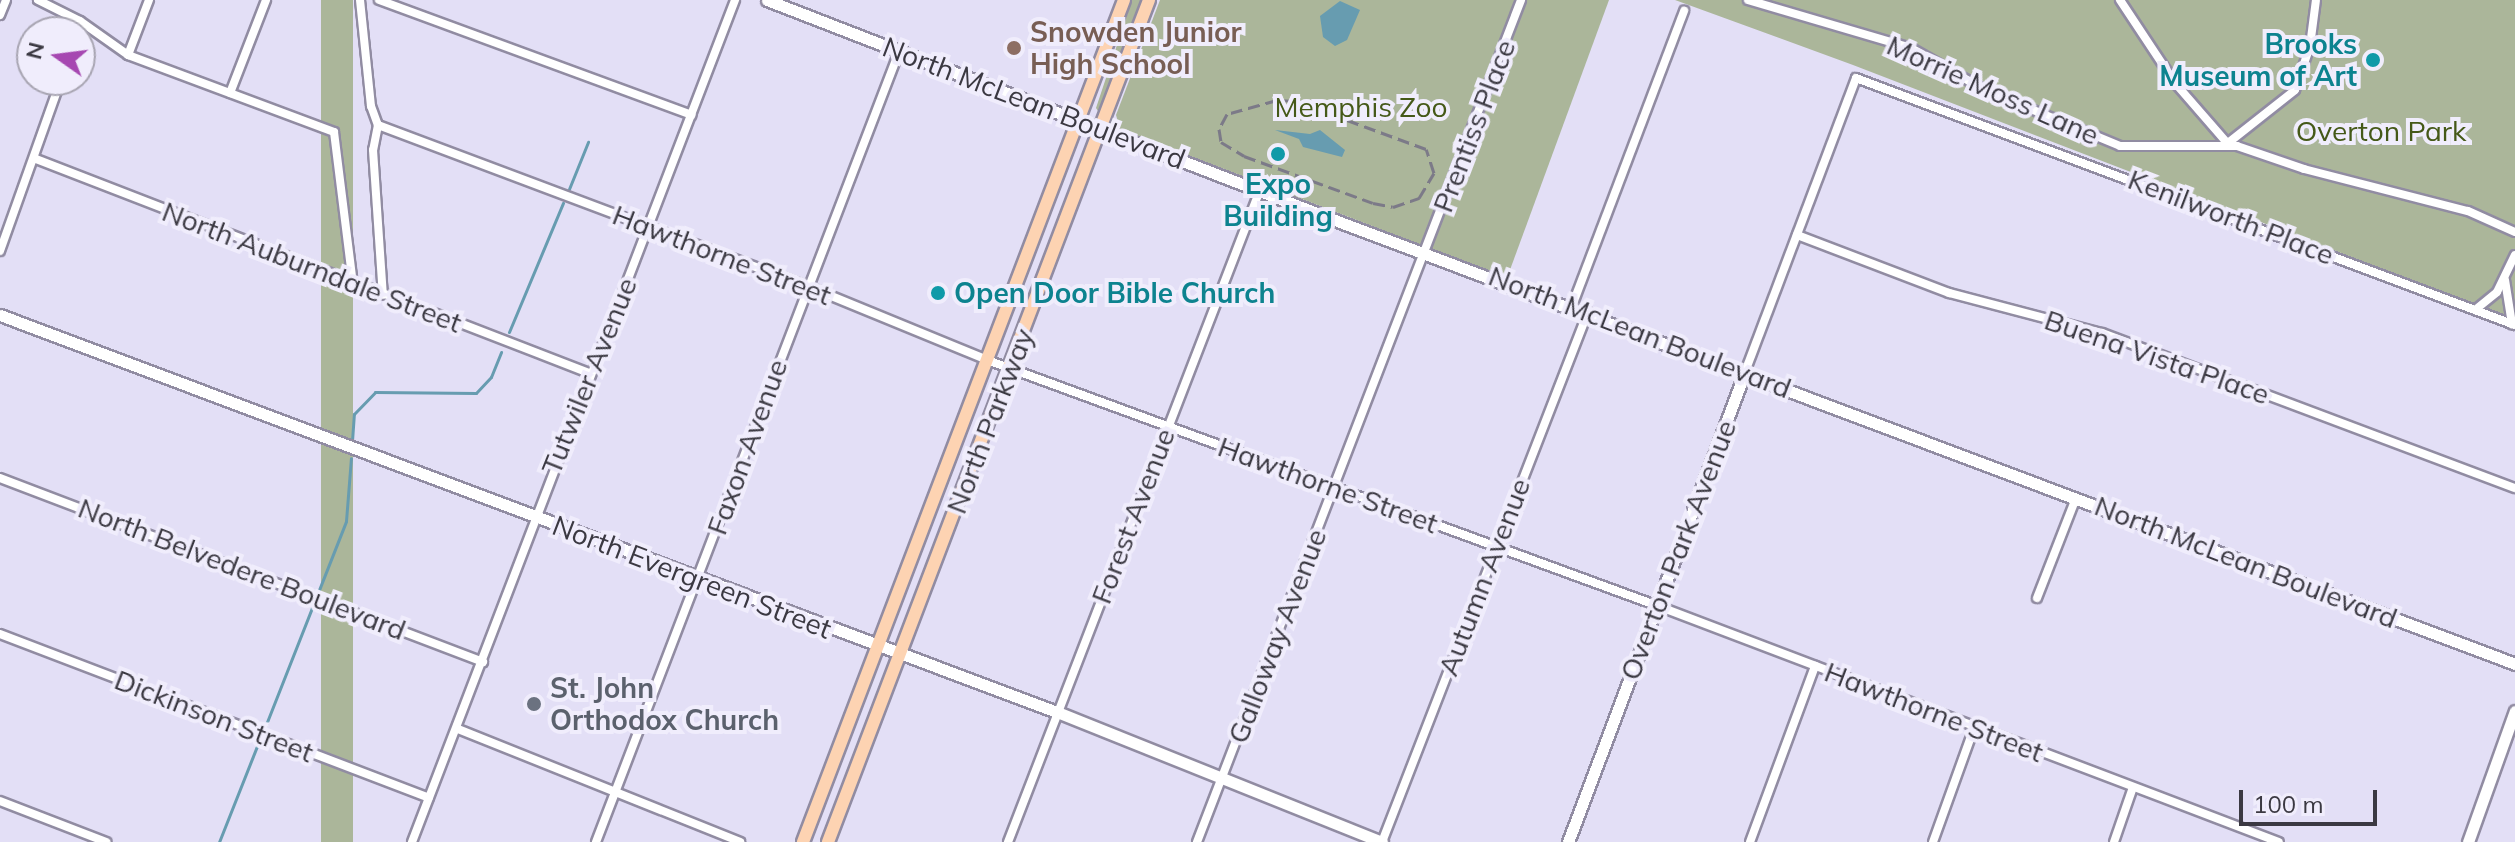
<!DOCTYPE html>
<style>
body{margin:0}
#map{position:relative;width:2515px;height:842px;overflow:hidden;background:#e3dff6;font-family:Mulish,sans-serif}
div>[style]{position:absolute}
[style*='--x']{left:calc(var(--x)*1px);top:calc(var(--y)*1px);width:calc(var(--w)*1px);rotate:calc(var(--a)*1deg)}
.green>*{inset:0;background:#abb69a;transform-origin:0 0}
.water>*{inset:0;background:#679cb0}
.stream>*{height:3px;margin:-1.5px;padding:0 1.5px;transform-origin:1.5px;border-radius:1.5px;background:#679cb0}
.roads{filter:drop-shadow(2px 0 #918ca2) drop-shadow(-2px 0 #918ca2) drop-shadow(0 2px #918ca2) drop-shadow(0 -2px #918ca2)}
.street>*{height:8px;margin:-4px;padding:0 4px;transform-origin:4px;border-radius:4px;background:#fff}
.secondary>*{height:11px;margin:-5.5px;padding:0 5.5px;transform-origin:5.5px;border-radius:5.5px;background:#fff}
.primary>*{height:12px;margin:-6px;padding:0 6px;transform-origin:6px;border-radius:6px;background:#fdd3b2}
.rail>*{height:3px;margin-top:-1.5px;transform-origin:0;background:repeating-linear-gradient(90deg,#7c7a88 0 12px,transparent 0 18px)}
.dots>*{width:22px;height:22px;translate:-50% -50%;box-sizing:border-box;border:4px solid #f0edfc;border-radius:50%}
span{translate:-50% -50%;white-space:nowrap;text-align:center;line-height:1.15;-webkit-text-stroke:8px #f0edfc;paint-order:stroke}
.education-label{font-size:28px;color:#785e54;font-weight:700}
.left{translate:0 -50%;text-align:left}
.culture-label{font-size:28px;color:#0d838f;font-weight:700}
.right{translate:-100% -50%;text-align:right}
.street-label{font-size:28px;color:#3b3942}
.park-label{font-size:28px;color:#455918}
.worship-label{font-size:28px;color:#5b616d;font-weight:700}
.north{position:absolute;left:16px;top:16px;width:80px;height:80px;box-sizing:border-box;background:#f0edfc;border:2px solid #a8a5b2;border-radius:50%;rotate:284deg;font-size:22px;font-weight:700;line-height:32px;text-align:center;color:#3b3942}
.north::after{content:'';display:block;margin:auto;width:28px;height:36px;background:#a648b1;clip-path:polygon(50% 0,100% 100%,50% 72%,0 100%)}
.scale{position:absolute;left:2239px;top:790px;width:138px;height:36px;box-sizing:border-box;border:4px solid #3b3942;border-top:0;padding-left:10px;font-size:24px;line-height:28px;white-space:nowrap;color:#3b3942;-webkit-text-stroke:6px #f0edfc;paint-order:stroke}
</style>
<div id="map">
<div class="green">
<i style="left:321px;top:0;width:32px;height:847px"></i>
<i style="clip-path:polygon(1132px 0,1144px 0,1100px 114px,1096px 108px)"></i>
<i style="clip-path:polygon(1160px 0,1609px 0,1507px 278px,1120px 129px,1116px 115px)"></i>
<i style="clip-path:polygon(1675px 0,2515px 0,2515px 320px,1853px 65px)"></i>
</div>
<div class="water">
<i style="clip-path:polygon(1340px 1px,1360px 10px,1347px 40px,1335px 46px,1323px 37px,1320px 16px)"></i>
<i style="clip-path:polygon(1275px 130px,1310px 134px,1320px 130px,1345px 150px,1342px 157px,1303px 147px,1299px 139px)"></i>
</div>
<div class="stream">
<i style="--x:569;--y:189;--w:51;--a:-68"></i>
<i style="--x:509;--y:332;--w:140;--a:-67.3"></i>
<i style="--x:352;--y:441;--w:27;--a:-86"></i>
<i style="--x:354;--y:414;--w:30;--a:-46"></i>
<i style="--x:375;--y:392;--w:101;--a:0.6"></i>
<i style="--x:476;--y:393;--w:22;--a:-47"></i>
<i style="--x:491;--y:377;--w:27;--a:-68"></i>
<i style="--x:265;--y:727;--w:221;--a:-68.5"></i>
<i style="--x:346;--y:521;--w:63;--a:-85.5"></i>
<i style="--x:219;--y:842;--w:109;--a:-68.4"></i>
</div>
<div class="roads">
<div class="street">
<i style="--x:38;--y:0;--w:47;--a:26.6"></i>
<i style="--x:80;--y:21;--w:59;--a:35.3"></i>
<i style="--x:128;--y:55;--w:220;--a:20.5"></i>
<i style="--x:334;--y:132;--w:153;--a:82.9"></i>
<i style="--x:360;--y:0;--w:107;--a:84.1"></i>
<i style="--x:371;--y:106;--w:20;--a:70"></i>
<i style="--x:378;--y:125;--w:25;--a:101"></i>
<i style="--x:373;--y:150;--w:145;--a:86.1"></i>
<i style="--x:379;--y:0;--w:333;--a:20.2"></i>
<i style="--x:1748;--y:0;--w:170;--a:16.4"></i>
<i style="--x:1911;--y:48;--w:85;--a:29.6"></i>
<i style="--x:1985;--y:90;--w:146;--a:22.5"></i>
<i style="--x:2120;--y:146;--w:117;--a:0"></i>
<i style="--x:2237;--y:146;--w:71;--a:18.9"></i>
<i style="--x:2304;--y:169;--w:169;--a:14.4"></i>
<i style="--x:2468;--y:211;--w:51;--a:24.1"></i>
<i style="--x:2120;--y:0;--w:100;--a:56.5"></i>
<i style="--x:2175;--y:83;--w:81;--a:49"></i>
<i style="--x:0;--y:15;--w:16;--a:-68"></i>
<i style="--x:128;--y:55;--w:59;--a:-69.1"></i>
<i style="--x:230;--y:93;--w:100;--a:-68.8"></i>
<i style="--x:378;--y:125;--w:458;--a:20.6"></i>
<i style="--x:807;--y:286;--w:195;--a:22.3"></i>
<i style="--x:987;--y:360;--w:715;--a:20.13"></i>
<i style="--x:1658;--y:606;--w:664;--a:20.81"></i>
<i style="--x:2228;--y:143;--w:85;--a:-38.3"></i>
<i style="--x:2295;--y:90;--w:46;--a:-71.2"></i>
<i style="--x:2310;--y:46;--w:46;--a:-82.6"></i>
<i style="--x:36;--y:159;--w:593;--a:21.16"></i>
<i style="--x:1797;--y:235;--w:163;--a:20.9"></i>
<i style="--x:1949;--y:293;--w:158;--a:14.7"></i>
<i style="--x:2102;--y:333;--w:441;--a:20.6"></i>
<i style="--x:0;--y:251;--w:182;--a:-70.4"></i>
<i style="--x:2505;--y:280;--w:45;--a:81"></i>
<i style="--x:1572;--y:306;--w:316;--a:-69.2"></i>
<i style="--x:2475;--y:310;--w:28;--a:-39"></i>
<i style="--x:2497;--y:292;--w:41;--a:-64.1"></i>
<i style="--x:1745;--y:372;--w:314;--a:-69.3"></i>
<i style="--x:1856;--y:78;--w:704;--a:20.55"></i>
<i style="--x:0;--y:478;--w:517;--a:20.85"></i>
<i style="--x:2037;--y:598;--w:107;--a:-68.7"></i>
<i style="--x:0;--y:634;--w:459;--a:20.9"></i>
<i style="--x:458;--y:729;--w:304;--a:21.8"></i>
<i style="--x:0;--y:801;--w:114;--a:21.1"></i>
<i style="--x:412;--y:842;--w:902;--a:-69.01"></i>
<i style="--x:596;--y:842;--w:846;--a:-69.02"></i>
<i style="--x:1008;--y:842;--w:699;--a:-68.87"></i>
<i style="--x:1197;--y:842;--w:902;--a:-68.95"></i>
<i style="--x:1382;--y:842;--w:569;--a:-68.76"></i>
<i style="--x:1750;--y:842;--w:188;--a:-69.7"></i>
<i style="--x:1933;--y:842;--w:121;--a:-70.2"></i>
<i style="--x:2114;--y:842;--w:58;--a:-70.9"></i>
</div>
<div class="secondary">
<i style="--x:767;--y:0;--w:615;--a:21.18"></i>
<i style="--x:1340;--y:222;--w:1255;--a:20.61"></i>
<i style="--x:0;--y:315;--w:1129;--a:20.59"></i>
<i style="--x:1057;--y:712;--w:350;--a:21.8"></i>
<i style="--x:1568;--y:842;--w:502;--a:-69.36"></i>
<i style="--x:2468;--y:842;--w:139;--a:-70.3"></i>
</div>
<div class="primary">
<i style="--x:803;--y:842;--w:901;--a:-69.13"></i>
<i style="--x:828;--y:842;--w:901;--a:-69.13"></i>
</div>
</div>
<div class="rail">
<i style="--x:1313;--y:102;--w:36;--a:-177"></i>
<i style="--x:1277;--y:100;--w:52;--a:164.4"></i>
<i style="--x:1227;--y:114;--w:17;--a:118"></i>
<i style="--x:1219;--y:129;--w:13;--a:81"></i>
<i style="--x:1221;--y:142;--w:27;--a:31"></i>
<i style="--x:1244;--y:156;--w:137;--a:20"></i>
<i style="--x:1373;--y:203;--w:20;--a:11"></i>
<i style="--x:1393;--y:207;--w:28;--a:-19"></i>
<i style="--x:1419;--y:198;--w:29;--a:-59"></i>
<i style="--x:1434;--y:173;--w:25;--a:-108"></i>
<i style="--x:1426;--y:149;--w:84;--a:-159.8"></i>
</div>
<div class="dots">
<i style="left:1014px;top:48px;background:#8d6e63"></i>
<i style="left:2373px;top:60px;background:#0f9aa8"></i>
<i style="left:1278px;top:154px;background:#0f9aa8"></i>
<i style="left:938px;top:293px;background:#0f9aa8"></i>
<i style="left:534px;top:704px;background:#6b7280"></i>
</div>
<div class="education-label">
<span class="left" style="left:1030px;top:48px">Snowden Junior<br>High School</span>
</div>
<div class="culture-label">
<span class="right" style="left:2357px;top:60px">Brooks<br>Museum of Art</span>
<span style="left:1278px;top:200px">Expo<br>Building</span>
<span class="left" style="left:954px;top:293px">Open Door Bible Church</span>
</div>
<div class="street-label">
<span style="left:1993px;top:90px;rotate:24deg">Morrie Moss Lane</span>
<span style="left:1034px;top:103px;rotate:21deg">North McLean Boulevard</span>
<span style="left:1474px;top:126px;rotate:-69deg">Prentiss Place</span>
<span style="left:2231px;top:217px;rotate:21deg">Kenilworth Place</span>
<span style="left:722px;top:255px;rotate:21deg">Hawthorne Street</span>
<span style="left:312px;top:267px;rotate:21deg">North Auburndale Street</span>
<span style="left:1640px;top:332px;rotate:21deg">North McLean Boulevard</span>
<span style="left:2157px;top:357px;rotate:19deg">Buena Vista Place</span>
<span style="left:589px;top:376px;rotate:-68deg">Tutwiler Avenue</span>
<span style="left:990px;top:421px;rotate:-69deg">North Parkway</span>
<span style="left:747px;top:447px;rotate:-70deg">Faxon Avenue</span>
<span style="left:1328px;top:485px;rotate:20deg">Hawthorne Street</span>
<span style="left:1133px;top:516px;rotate:-69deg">Forest Avenue</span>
<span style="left:1678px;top:550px;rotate:-69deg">Overton Park Avenue</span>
<span style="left:2246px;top:562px;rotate:21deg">North McLean Boulevard</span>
<span style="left:242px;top:569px;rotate:21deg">North Belvedere Boulevard</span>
<span style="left:692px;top:577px;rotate:21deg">North Evergreen Street</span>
<span style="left:1484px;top:577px;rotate:-69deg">Autumn Avenue</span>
<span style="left:1277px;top:636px;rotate:-69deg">Galloway Avenue</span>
<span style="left:1934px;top:712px;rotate:21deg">Hawthorne Street</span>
<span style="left:214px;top:716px;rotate:21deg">Dickinson Street</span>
</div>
<div class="park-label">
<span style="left:1361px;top:107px">Memphis Zoo</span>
<span style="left:2381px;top:131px">Overton Park</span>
</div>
<div class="worship-label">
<span class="left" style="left:550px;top:704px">St. John<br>Orthodox Church</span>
</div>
<div class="north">N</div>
<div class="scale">100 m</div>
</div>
